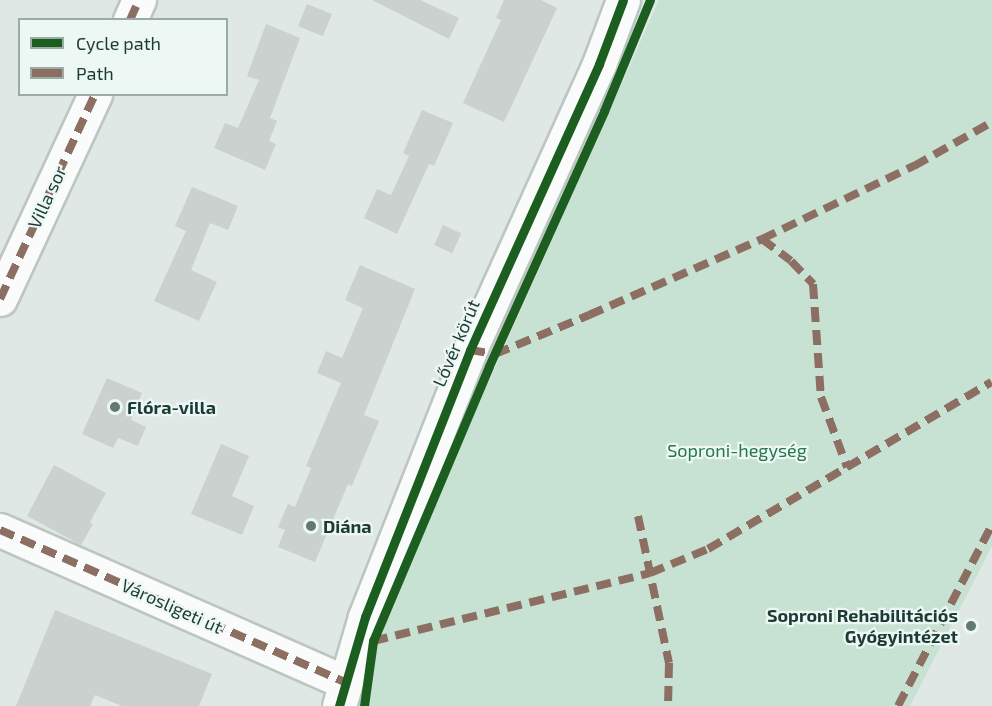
<!DOCTYPE html>
<meta charset="utf-8">
<style>
body{margin:0}
#map{position:relative;width:992px;height:706px;overflow:hidden;background:#e0e8e5;font-family:"Exo 2",sans-serif}
div>[style]{position:absolute}
[style*='--x']{left:calc(var(--x)*1px);top:calc(var(--y)*1px);width:calc(var(--w)*1px);rotate:calc(var(--a)*1deg)}
.green>*{inset:0;background:#c7e2d2}
.building>*{inset:0;background:#cad1cf;transform-origin:0 0}
.roads{filter:drop-shadow(2px 0 #bdc5c2) drop-shadow(-2px 0 #bdc5c2) drop-shadow(0 2px #bdc5c2) drop-shadow(0 -2px #bdc5c2)}
.minor>*{height:33px;margin:-16.5px;padding:0 16.5px;transform-origin:16.5px;border-radius:16.5px;background:#fafcfb}
.quiet>*{height:8px;margin-top:-4px;transform-origin:0;background:repeating-linear-gradient(90deg,#8d6e63 0 15px,transparent 0 23px)}
.cycleway>*{height:9px;margin:-4.5px;padding:0 4.5px;transform-origin:4.5px;border-radius:4.5px;background:#1b5e20}
.dots>*{width:16px;height:16px;translate:-50% -50%;box-sizing:border-box;border:3px solid #edf7f3;border-radius:50%}
span{translate:-50% -50%;white-space:nowrap;text-align:center;line-height:1.15;-webkit-text-stroke:4.5px #edf7f3;paint-order:stroke}
.street-label{font-size:18px;color:#1d3b36}
.poi-label{font-size:18px;color:#1d3b36;font-weight:700}
.left{translate:0 -50%;text-align:left}
.right{translate:-100% -50%;text-align:right}
.park-label{font-size:18px;color:#24754c}
.legend{position:absolute;left:18px;top:18px;width:210px;height:78px;box-sizing:border-box;background:#edf7f3;border:2px solid #9aaca7;margin:0;padding:8px 10px;list-style:none;font-size:18px;color:#1d3b36}
.legend li{display:flex;align-items:center;gap:12px;height:30px}
.legend b{width:30px;border:2px solid #9aaca7}
</style>
<div id="map">
<div class="green">
<i style="clip-path:polygon(659px 0,992px 0,992px 546px,910px 706px,359px 706px,373px 641px)"></i>
</div>
<div class="building">
<i style="clip-path:polygon(372px 0,420px 0,459px 18px,449px 39px)"></i>
<i style="clip-path:polygon(504px 0,541px 0,557px 8px,504px 122px,463px 103px,501px 20px,496px 18px)"></i>
<i style="left:307px;top:4px;width:27px;height:24px;rotate:22deg"></i>
<i style="clip-path:polygon(266px 24px,300px 38px,270px 118px,277px 121px,269px 141px,276px 144px,265px 170px,214px 148px,225px 123px,238px 128px,259px 80px,247px 76px)"></i>
<i style="clip-path:polygon(422px 110px,453px 123px,434px 166px,429px 164px,397px 234px,364px 218px,377px 189px,391px 195px,409px 156px,403px 153px)"></i>
<i style="clip-path:polygon(192px 187px,238px 206px,228px 230px,210px 223px,191px 270px,217px 282px,199px 321px,154px 301px,186px 231px,175px 226px)"></i>
<i style="left:443px;top:225px;width:20px;height:22px;rotate:24deg"></i>
<i style="clip-path:polygon(360px 265px,415px 289px,364px 415px,379px 421px,352px 486px,348px 484px,315px 562px,278px 547px,285px 530px,278px 527px,288px 504px,295px 507px,311px 468px,306px 466px,341px 383px,317px 373px,326px 351px,342px 358px,363px 308px,345px 300px)"></i>
<i style="clip-path:polygon(107px 378px,142px 393px,131px 420px,146px 427px,138px 446px,118px 438px,113px 448px,82px 434px)"></i>
<i style="clip-path:polygon(221px 444px,249px 456px,232px 496px,254px 506px,242px 535px,191px 514px)"></i>
<i style="clip-path:polygon(54px 465px,106px 493px,90px 522px,93px 524px,81px 545px,27px 516px)"></i>
<i style="clip-path:polygon(55px 610px,212px 674px,199px 706px,122px 706px,95px 695px,90px 706px,16px 706px)"></i>
</div>
<div class="roads">
<div class="minor">
<i style="--x:130;--y:20;--w:22;--a:-66"></i>
<i style="--x:0;--y:299;--w:226;--a:-65.1"></i>
<i style="--x:0;--y:530;--w:376;--a:23.8"></i>
<i style="--x:339;--y:706;--w:93;--a:-73.7"></i>
<i style="--x:365;--y:617;--w:287;--a:-68.5"></i>
<i style="--x:470;--y:350;--w:314;--a:-65.7"></i>
<i style="--x:599;--y:64;--w:68;--a:-69.4"></i>
</div>
</div>
<div class="quiet">
<i style="--x:130;--y:20;--w:22;--a:-66"></i>
<i style="--x:762;--y:239;--w:36;--a:37"></i>
<i style="--x:791;--y:261;--w:32;--a:46"></i>
<i style="--x:813;--y:284;--w:113;--a:86"></i>
<i style="--x:821;--y:397;--w:75;--a:69.6"></i>
<i style="--x:0;--y:299;--w:226;--a:-65.1"></i>
<i style="--x:470;--y:350;--w:25;--a:9"></i>
<i style="--x:495;--y:354;--w:102;--a:-22.5"></i>
<i style="--x:589;--y:315;--w:189;--a:-23.7"></i>
<i style="--x:762;--y:239;--w:169;--a:-25.7"></i>
<i style="--x:914;--y:166;--w:90;--a:-29.4"></i>
<i style="--x:638;--y:516;--w:150;--a:78.1"></i>
<i style="--x:669;--y:663;--w:43;--a:91.3"></i>
<i style="--x:0;--y:530;--w:376;--a:23.8"></i>
<i style="--x:373;--y:641;--w:285;--a:-13.8"></i>
<i style="--x:650;--y:573;--w:63;--a:-22.5"></i>
<i style="--x:708;--y:549;--w:329;--a:-30.5"></i>
<i style="--x:898;--y:706;--w:204;--a:-62.6"></i>
</div>
<div class="cycleway">
<i style="--x:339;--y:706;--w:93;--a:-73.7"></i>
<i style="--x:365;--y:617;--w:287;--a:-68.5"></i>
<i style="--x:470;--y:350;--w:314;--a:-65.7"></i>
<i style="--x:599;--y:64;--w:68;--a:-69.4"></i>
<i style="--x:364;--y:706;--w:66;--a:-82.1"></i>
<i style="--x:373;--y:641;--w:298;--a:-67.1"></i>
<i style="--x:489;--y:366;--w:280;--a:-65.7"></i>
<i style="--x:604;--y:111;--w:120;--a:-67.5"></i>
</div>
<div class="dots">
<i style="left:115px;top:407px;background:#617873"></i>
<i style="left:311px;top:526px;background:#617873"></i>
<i style="left:971px;top:626px;background:#617873"></i>
</div>
<div class="street-label">
<span style="left:47px;top:197px;rotate:-65deg">Villa sor</span>
<span style="left:456px;top:343px;rotate:-67deg">Lővér körút</span>
<span style="left:172px;top:606px;rotate:24deg">Városligeti út</span>
</div>
<div class="poi-label">
<span class="left" style="left:127px;top:407px">Flóra-villa</span>
<span class="left" style="left:323px;top:526px">Diána</span>
<span class="right" style="left:958px;top:626px">Soproni Rehabilitációs<br>Gyógyintézet</span>
</div>
<div class="park-label">
<span style="left:737px;top:450px">Soproni-hegység</span>
</div>
<ul class="legend">
<li><b style="height:8px;background:#1b5e20"></b>Cycle path</li>
<li><b style="height:8px;background:#8d6e63"></b>Path</li>
</ul>
</div>
